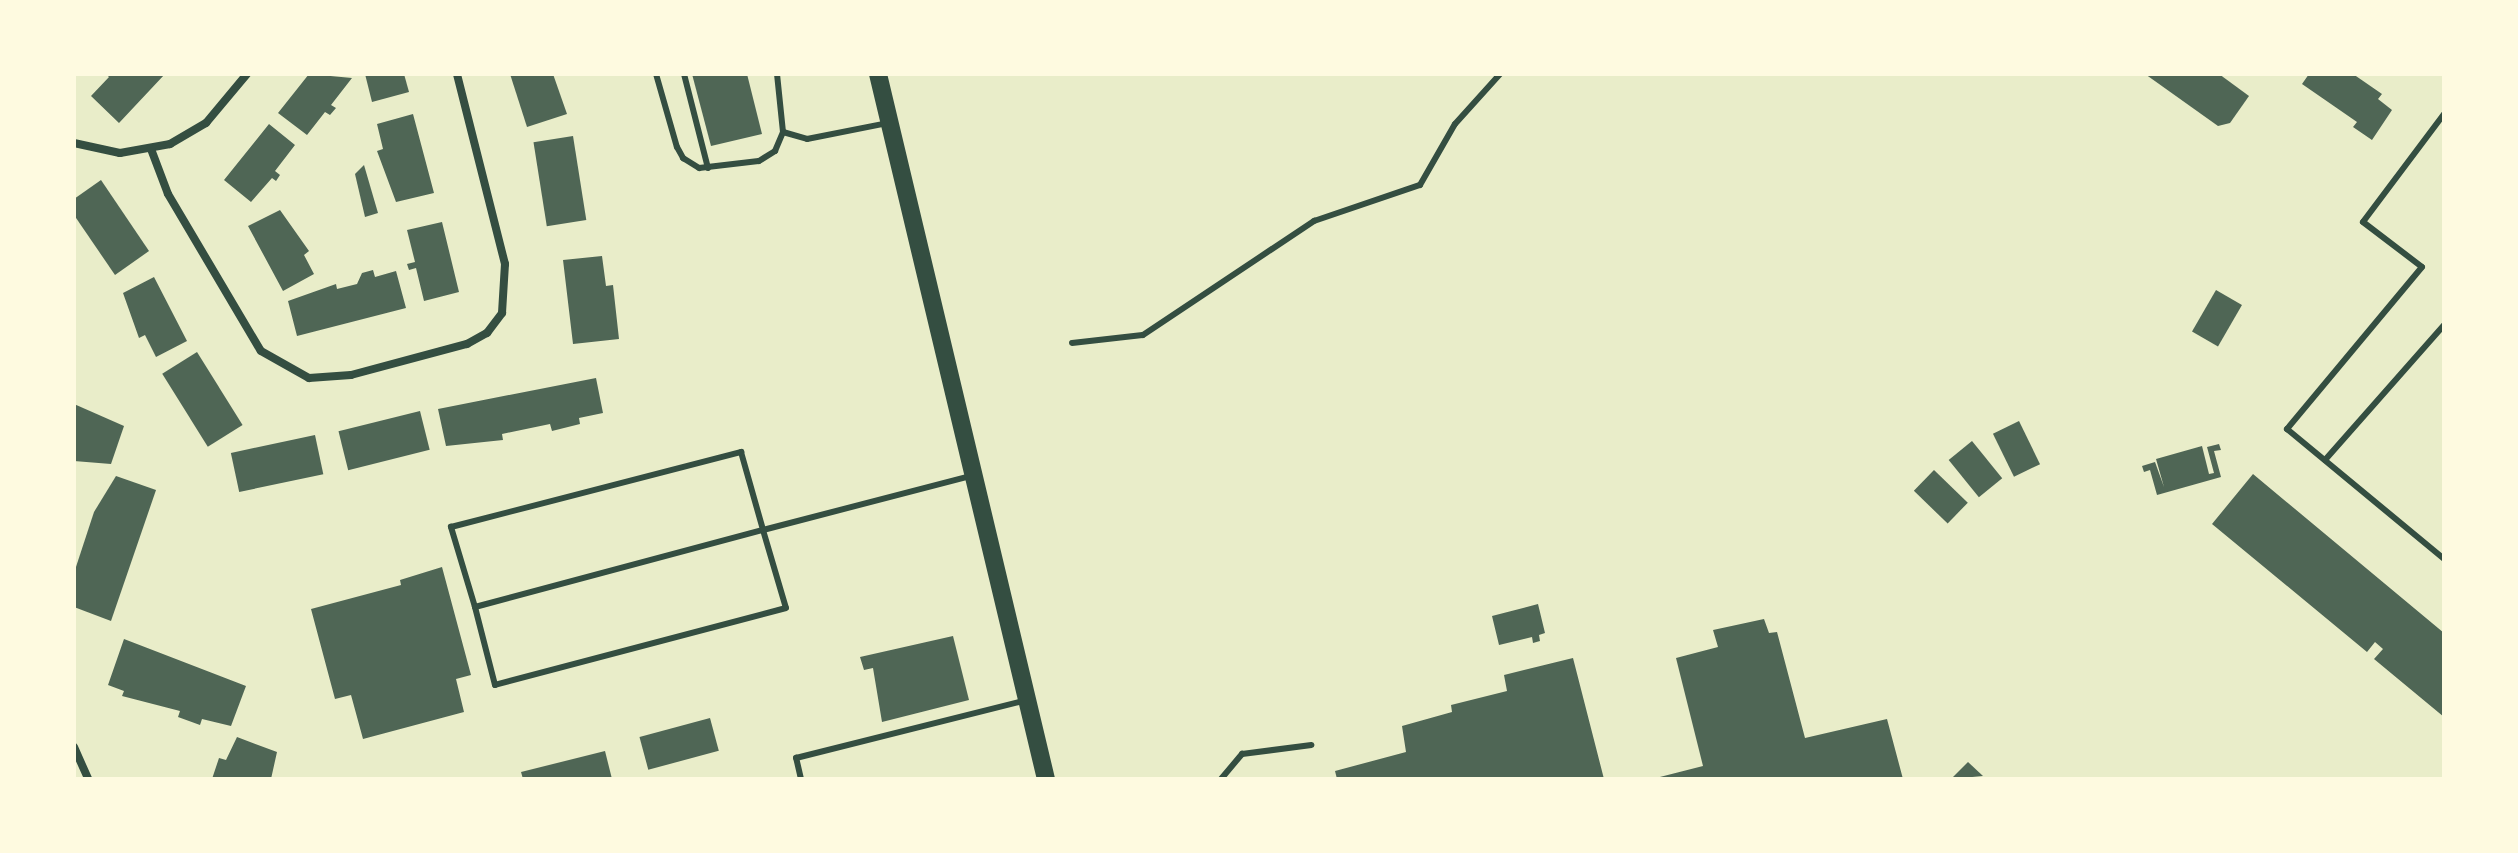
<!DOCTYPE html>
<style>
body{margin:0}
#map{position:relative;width:2518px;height:853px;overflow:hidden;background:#e9edc9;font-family:"Archivo Narrow",sans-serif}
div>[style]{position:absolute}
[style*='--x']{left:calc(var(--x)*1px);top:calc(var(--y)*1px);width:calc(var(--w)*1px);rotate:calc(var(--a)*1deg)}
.building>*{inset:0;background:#4f6655;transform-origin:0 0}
.service>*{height:6px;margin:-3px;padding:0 3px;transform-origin:3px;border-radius:3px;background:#344e41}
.minor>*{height:8px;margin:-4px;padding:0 4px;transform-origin:4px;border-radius:4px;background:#344e41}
.primary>*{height:18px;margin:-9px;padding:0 9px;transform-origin:9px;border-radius:9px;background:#344e41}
span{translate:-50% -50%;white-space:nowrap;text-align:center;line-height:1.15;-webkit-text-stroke:6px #fefae0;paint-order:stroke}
.frame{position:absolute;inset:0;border:76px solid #fefae0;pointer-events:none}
</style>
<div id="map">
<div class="building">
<i style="clip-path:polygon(106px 74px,165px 74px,119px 123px,91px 96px,109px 77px)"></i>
<i style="clip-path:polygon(309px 74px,352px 78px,331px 105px,336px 108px,330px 115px,325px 112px,307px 135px,278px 113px)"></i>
<i style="clip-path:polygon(365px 74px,404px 74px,409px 92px,372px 102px)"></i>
<i style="clip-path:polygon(510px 74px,553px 74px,567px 114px,527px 127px)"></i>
<i style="clip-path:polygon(692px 74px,747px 74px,762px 134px,711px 146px)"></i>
<i style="clip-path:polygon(2145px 74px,2219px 74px,2249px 96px,2230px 123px,2218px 126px)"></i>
<i style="clip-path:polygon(2309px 74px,2353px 74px,2382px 94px,2378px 99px,2392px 110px,2372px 140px,2353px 127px,2357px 122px,2302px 84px)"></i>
<i style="clip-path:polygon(413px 114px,434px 193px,396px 202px,377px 151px,383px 149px,377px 124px)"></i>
<i style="clip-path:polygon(269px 124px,295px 145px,275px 171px,280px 175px,276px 181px,272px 178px,251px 202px,224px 180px)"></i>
<i style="left:573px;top:136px;width:85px;height:40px;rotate:81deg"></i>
<i style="clip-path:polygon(364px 165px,378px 213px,365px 217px,355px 174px)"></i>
<i style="clip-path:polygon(101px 180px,149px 251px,115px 275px,74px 215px,74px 199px)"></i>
<i style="clip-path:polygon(280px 210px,309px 251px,304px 255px,314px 274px,283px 291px,248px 226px)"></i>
<i style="clip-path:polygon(442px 222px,459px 292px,424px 301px,416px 268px,409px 270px,407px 264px,415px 262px,407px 230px)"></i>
<i style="clip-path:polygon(602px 256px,606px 286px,613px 285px,619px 339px,573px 344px,563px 260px)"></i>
<i style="clip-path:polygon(373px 270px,375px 277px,396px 271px,406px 308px,297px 336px,288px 301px,336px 284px,337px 289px,357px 284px,362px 273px)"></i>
<i style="clip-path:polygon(154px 277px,187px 341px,156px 357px,145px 335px,139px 338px,123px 293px)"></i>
<i style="left:2216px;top:290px;width:30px;height:48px;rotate:30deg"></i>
<i style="left:197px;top:352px;width:86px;height:41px;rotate:58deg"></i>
<i style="clip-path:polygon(596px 378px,603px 413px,579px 418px,580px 424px,552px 431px,550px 424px,502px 434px,503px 440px,446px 446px,438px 409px)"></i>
<i style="clip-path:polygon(74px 404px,124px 426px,111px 464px,74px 461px)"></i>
<i style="left:420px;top:411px;width:40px;height:84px;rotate:76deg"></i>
<i style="left:2019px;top:421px;width:48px;height:29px;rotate:64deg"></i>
<i style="left:315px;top:435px;width:40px;height:86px;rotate:78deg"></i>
<i style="left:1972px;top:441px;width:48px;height:30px;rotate:51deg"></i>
<i style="clip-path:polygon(2219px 444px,2221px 450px,2214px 451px,2221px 477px,2157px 495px,2150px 470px,2144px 472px,2142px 466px,2155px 462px,2164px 487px,2156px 459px,2202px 446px,2209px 474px,2214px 473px,2207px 447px)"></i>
<i style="left:1934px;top:470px;width:47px;height:29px;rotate:44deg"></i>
<i style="clip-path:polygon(2253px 474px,2444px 633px,2444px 717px,2374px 659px,2383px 649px,2375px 642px,2367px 652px,2212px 524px)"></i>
<i style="clip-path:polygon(116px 476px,156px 490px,111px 621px,74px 607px,74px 573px,94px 512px)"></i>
<i style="clip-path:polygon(442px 567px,471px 675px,456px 679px,464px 712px,363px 739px,351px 695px,335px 699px,311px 609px,401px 585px,400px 580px)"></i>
<i style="clip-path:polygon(1538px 604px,1545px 633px,1539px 635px,1540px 641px,1533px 643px,1532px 637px,1499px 645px,1492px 616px)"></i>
<i style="clip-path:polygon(1764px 619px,1769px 633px,1777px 632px,1805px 738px,1887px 719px,1903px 779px,1652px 779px,1703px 766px,1676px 658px,1718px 647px,1713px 630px)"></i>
<i style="clip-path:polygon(953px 636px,969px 700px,882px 722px,873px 668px,864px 670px,860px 657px)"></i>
<i style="clip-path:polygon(124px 639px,246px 686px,231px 726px,202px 719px,200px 725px,178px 717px,180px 711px,122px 696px,124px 691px,108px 685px)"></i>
<i style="clip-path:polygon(1573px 658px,1604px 779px,1337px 779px,1335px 771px,1406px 752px,1402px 726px,1452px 712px,1451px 705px,1507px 691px,1504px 675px)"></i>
<i style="left:710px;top:718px;width:34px;height:73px;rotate:75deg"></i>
<i style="clip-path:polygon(237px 737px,277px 752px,271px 779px,212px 779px,219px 758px,226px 760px)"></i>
<i style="clip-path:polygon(605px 751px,612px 779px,523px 779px,521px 772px)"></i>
<i style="clip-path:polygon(1968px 762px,1983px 776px,1951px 779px)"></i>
</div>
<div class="service">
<i style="--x:656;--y:74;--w:76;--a:74"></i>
<i style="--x:677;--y:147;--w:13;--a:61"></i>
<i style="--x:683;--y:158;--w:19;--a:32"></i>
<i style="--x:699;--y:168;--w:60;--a:-6.7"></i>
<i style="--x:759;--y:161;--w:19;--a:-32"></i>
<i style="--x:775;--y:151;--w:21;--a:-67"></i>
<i style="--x:783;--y:132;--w:58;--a:-95.9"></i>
<i style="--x:684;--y:74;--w:97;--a:75.7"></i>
<i style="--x:2444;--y:114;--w:135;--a:126.9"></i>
<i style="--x:2363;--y:222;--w:74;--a:37.3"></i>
<i style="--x:2422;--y:267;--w:211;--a:129.8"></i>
<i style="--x:2287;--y:429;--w:204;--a:39.6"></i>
<i style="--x:783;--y:132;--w:25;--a:16"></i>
<i style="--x:807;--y:139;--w:83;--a:-11.2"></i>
<i style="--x:1072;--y:343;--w:71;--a:-6.4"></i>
<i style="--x:1143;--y:335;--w:206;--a:-33.7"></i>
<i style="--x:1314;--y:221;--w:112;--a:-18.8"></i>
<i style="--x:1420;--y:185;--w:70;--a:-60.2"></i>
<i style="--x:1455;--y:124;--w:67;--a:-48"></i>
<i style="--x:2325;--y:460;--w:180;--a:-48.6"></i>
<i style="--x:475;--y:607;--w:84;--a:-106.7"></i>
<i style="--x:451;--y:527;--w:300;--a:-14.5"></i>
<i style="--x:741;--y:452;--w:81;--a:74.2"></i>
<i style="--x:763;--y:530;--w:81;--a:73.6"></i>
<i style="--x:786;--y:608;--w:301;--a:165.2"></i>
<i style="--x:495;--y:685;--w:81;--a:-104.4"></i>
<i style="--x:475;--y:607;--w:298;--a:-15"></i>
<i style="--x:763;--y:530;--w:215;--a:-14.6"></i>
<i style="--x:801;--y:779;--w:22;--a:-103"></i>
<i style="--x:796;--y:758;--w:234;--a:-14.1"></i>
<i style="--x:1221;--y:779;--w:33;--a:-50"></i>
<i style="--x:1242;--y:754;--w:70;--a:-7.4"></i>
</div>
<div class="minor">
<i style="--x:74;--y:143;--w:47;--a:12.3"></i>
<i style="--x:120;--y:153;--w:51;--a:-10.2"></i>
<i style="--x:170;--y:144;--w:42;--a:-30.3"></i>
<i style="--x:206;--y:123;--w:64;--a:-50.1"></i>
<i style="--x:151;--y:149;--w:48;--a:69.3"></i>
<i style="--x:168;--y:194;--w:182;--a:59.4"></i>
<i style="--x:261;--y:351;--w:55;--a:29.4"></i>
<i style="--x:309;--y:378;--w:42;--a:-4.1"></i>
<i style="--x:351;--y:375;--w:120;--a:-15"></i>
<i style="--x:467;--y:344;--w:23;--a:-29"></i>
<i style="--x:487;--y:333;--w:25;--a:-53"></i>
<i style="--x:502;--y:313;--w:49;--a:-86.5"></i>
<i style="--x:505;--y:264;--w:196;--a:-104.2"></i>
<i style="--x:74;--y:747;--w:35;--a:66"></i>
</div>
<div class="primary">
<i style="--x:878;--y:74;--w:725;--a:76.6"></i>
</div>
<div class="frame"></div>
</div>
